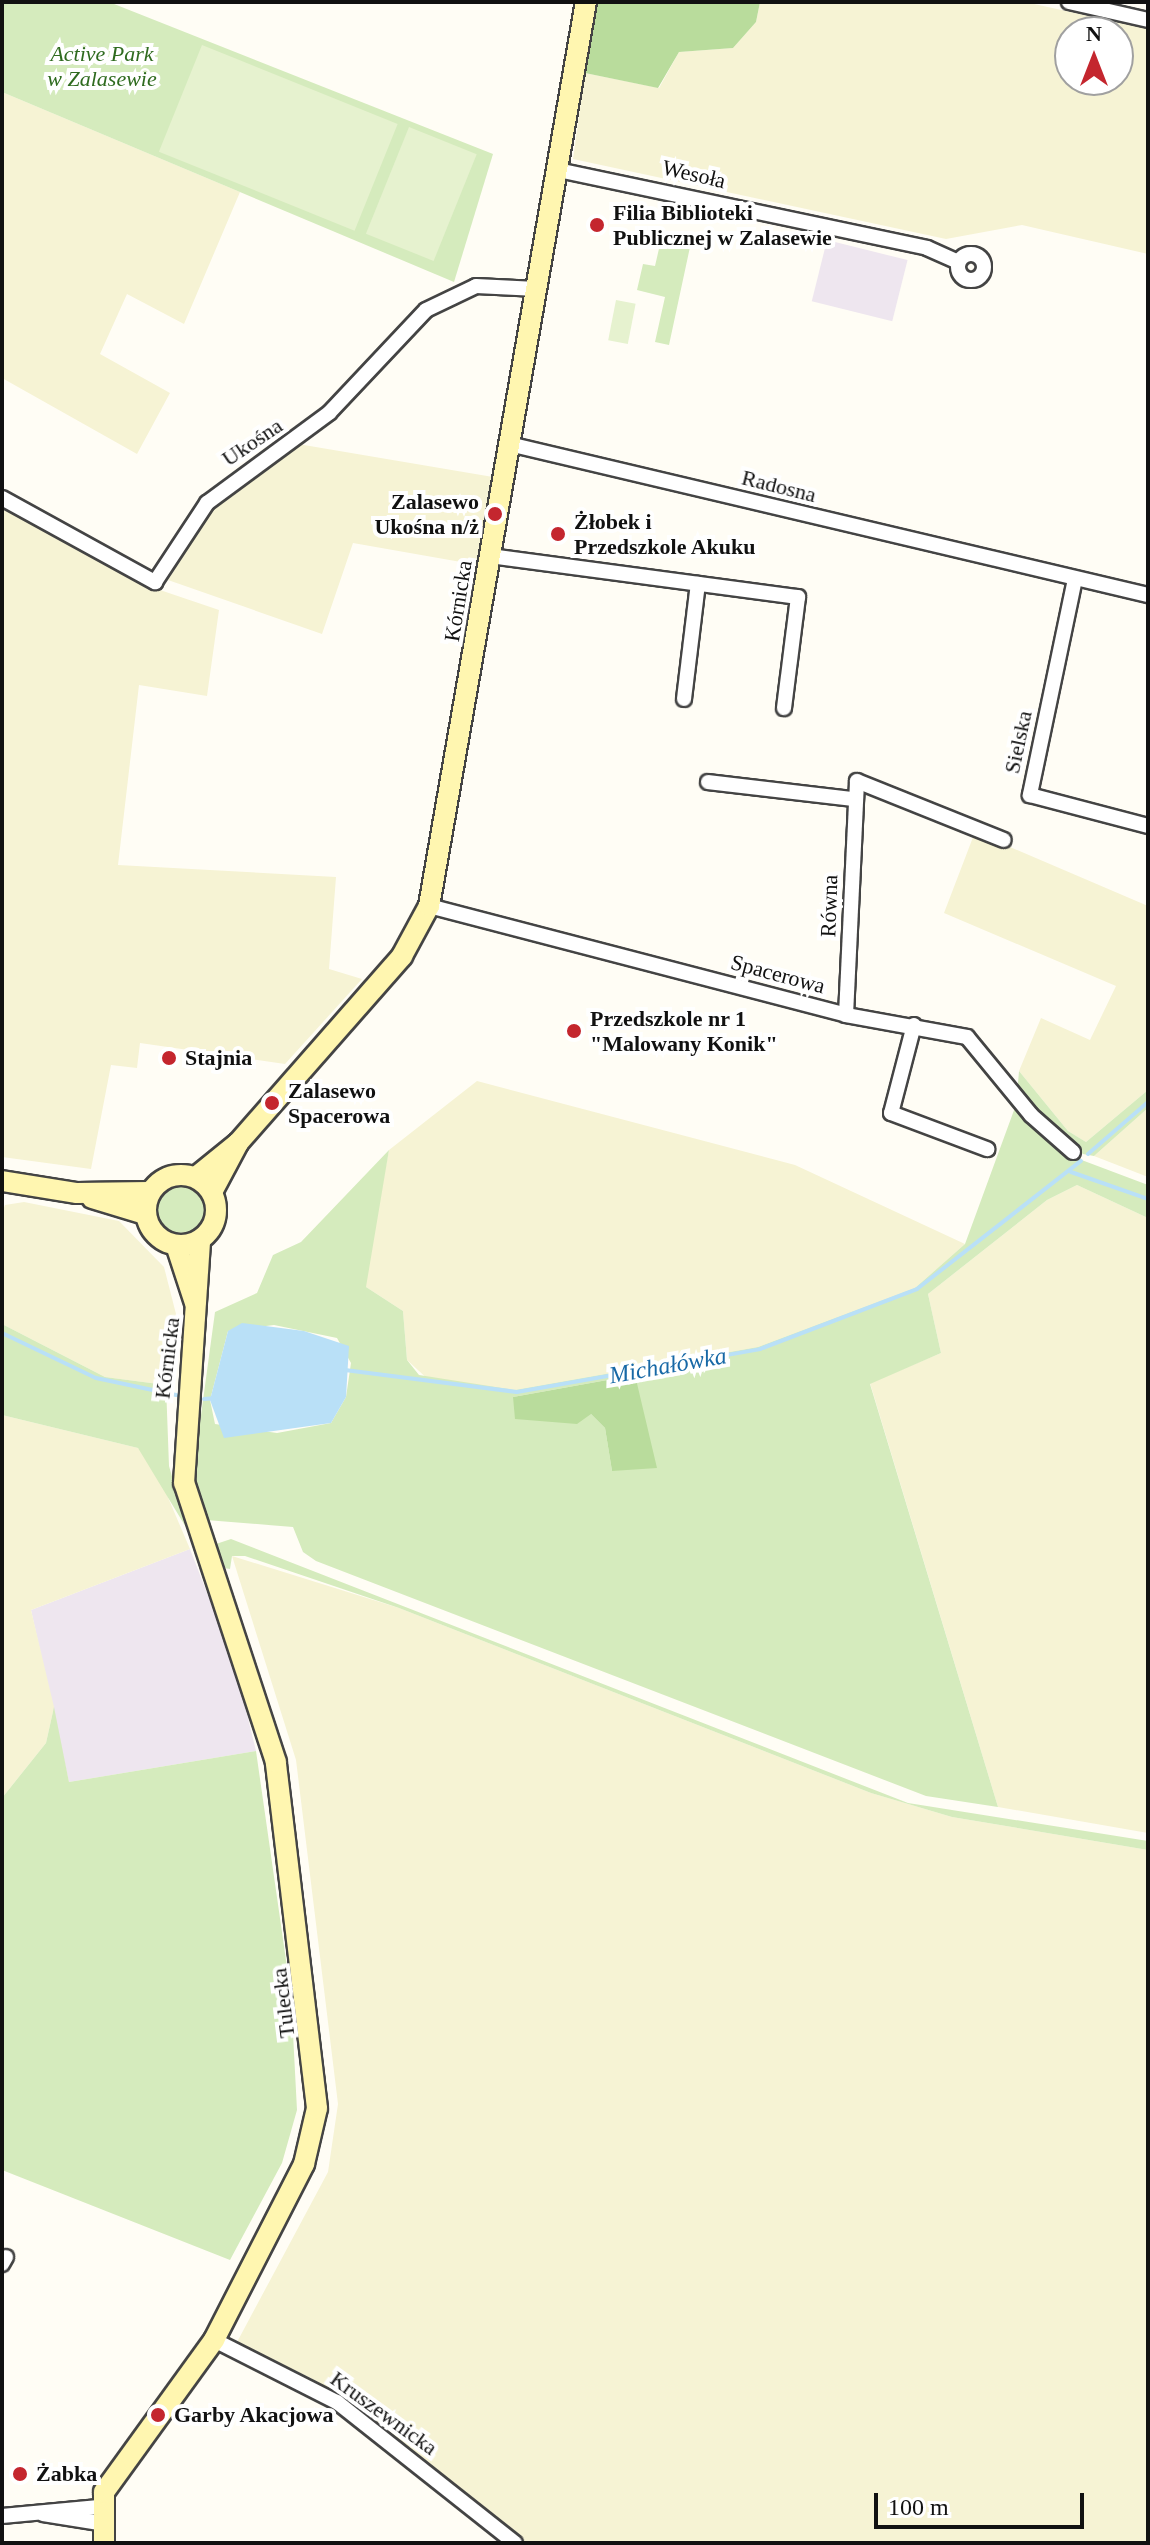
<!DOCTYPE html>
<meta charset="utf-8">
<style>
body{margin:0}
#map{position:relative;width:1150px;height:2545px;overflow:hidden;background:#fffdf5;font-family:Georgia,serif}
div>[style]{position:absolute}
[style*='--x']{left:calc(var(--x)*1px);top:calc(var(--y)*1px);width:calc(var(--w)*1px);rotate:calc(var(--a)*1deg)}
.industrial>*{inset:0;background:#eee6ef;transform-origin:0 0}
.farmland>*{inset:0;background:#f6f3d4}
.green>*{inset:0;background:#d5ebbd}
.round{border-radius:50%}
.forest>*{inset:0;background:#b9dc9c}
.pitch>*{inset:0;background:#e6f2cf;transform-origin:0 0}
.water>*{inset:0;background:#b9e0f7}
.stream>*{height:4px;margin:-2px;padding:0 2px;transform-origin:2px;border-radius:2px;background:#b9e0f7}
.roads{filter:drop-shadow(2px 0 #444) drop-shadow(-2px 0 #444) drop-shadow(0 2px #444) drop-shadow(0 -2px #444)}
.street>*{height:14px;margin:-7px;padding:0 7px;transform-origin:7px;border-radius:7px;background:#fff}
.street>.ring{margin:-7px;padding:0;box-sizing:content-box;background:none;border:14px solid #fff;border-radius:50%}
.secondary>*{height:20px;margin:-10px;padding:0 10px;transform-origin:10px;border-radius:10px;background:#fff6b0}
.secondary>.ring{margin:-10px;padding:0;box-sizing:content-box;background:none;border:20px solid #fff6b0;border-radius:50%}
.dots>*{width:22px;height:22px;translate:-50% -50%;box-sizing:border-box;border:4px solid #fff;border-radius:50%}
span{translate:-50% -50%;white-space:nowrap;text-align:center;line-height:1.15;-webkit-text-stroke:8px #fff;paint-order:stroke}
.park-label{font-size:22px;color:#2f6b1f;font-style:italic}
.street-label{font-size:22px;color:#111}
.poi-label{font-size:22px;color:#111;font-weight:700}
.left{translate:0 -50%;text-align:left}
.right{translate:-100% -50%;text-align:right}
.water-label{font-size:24px;color:#1768a6;font-style:italic}
.frame{position:absolute;inset:0;border:4px solid #111;pointer-events:none}
.north{position:absolute;left:1054px;top:16px;width:80px;height:80px;box-sizing:border-box;background:#fff;border:2px solid #a0a0a0;border-radius:50%;rotate:0deg;font-size:22px;font-weight:700;line-height:32px;text-align:center;color:#111}
.north::after{content:'';display:block;margin:auto;width:28px;height:36px;background:#c4262e;clip-path:polygon(50% 0,100% 100%,50% 72%,0 100%)}
.scale{position:absolute;left:874px;top:2493px;width:210px;height:36px;box-sizing:border-box;border:4px solid #111;border-top:0;padding-left:10px;font-size:24px;line-height:28px;white-space:nowrap;color:#111;-webkit-text-stroke:6px #fff;paint-order:stroke}
</style>
<div id="map">
<div class="industrial">
<i style="left:827px;top:240px;width:83px;height:63px;rotate:14deg"></i>
<i style="clip-path:polygon(190px 1549px,235px 1665px,256px 1751px,69px 1782px,31px 1610px)"></i>
</div>
<div class="farmland">
<i style="clip-path:polygon(evenodd,760px 2px,1025px 2px,1148px 29px,1148px 254px,1022px 225px,946px 239px,573px 159px,585px 73px,659px 88px,679px 52px,733px 48px,756px 22px,760px 2px,1070px 32px,1118px 32px,1118px 80px,1070px 80px,1070px 32px)"></i>
<i style="clip-path:polygon(2px 92px,240px 192px,184px 324px,127px 294px,100px 354px,170px 393px,137px 454px,2px 378px)"></i>
<i style="clip-path:polygon(298px 444px,493px 477px,478px 565px,353px 543px,322px 634px,168px 580px,218px 501px)"></i>
<i style="clip-path:polygon(2px 506px,160px 590px,219px 610px,207px 696px,139px 685px,118px 865px,336px 877px,329px 969px,362px 979px,285px 1064px,140px 1043px,137px 1068px,111px 1065px,91px 1169px,2px 1157px)"></i>
<i style="clip-path:polygon(975px 832px,1148px 906px,1148px 1090px,1086px 1142px,1068px 1131px,1019px 1071px,1041px 1018px,1090px 1040px,1116px 986px,944px 913px)"></i>
<i style="clip-path:polygon(477px 1081px,795px 1165px,965px 1244px,915px 1288px,758px 1347px,515px 1390px,431px 1382px,407px 1360px,403px 1311px,366px 1287px,365px 1273px,389px 1150px)"></i>
<i style="clip-path:polygon(1148px 1108px,1148px 1177px,1094px 1156px)"></i>
<i style="clip-path:polygon(1077px 1185px,1148px 1218px,1148px 1833px,998px 1807px,870px 1383px,941px 1353px,928px 1294px,1047px 1200px)"></i>
<i style="clip-path:polygon(24px 1202px,119px 1221px,164px 1267px,176px 1314px,166px 1385px,105px 1377px,2px 1324px,2px 1213px,5px 1205px)"></i>
<i style="clip-path:polygon(2px 1415px,138px 1448px,155px 1467px,190px 1549px,31px 1610px,54px 1707px,46px 1743px,2px 1798px)"></i>
<i style="clip-path:polygon(232px 1556px,399px 1608px,871px 1793px,952px 1817px,1148px 1850px,1148px 2543px,524px 2543px,311px 2378px,236px 2344px,328px 2172px,338px 2104px,296px 1760px)"></i>
</div>
<div class="green">
<i style="clip-path:polygon(2px 2px,109px 2px,493px 154px,454px 282px,2px 92px)"></i>
<i style="clip-path:polygon(661px 240px,690px 247px,669px 345px,655px 342px,665px 297px,637px 290px,643px 264px,655px 266px)"></i>
<i style="clip-path:polygon(1019px 1071px,1068px 1131px,1086px 1142px,1148px 1090px,1148px 1108px,1094px 1156px,1083px 1154px,1017px 1095px)"></i>
<i style="clip-path:polygon(evenodd,1017px 1102px,1071px 1156px,1148px 1185px,1148px 1218px,1077px 1185px,1047px 1200px,928px 1294px,941px 1353px,870px 1384px,998px 1807px,926px 1796px,316px 1561px,303px 1552px,293px 1527px,206px 1520px,193px 1474px,215px 1312px,257px 1293px,273px 1255px,301px 1242px,389px 1150px,366px 1287px,403px 1311px,407px 1360px,419px 1375px,515px 1390px,758px 1347px,915px 1288px,965px 1244px,1017px 1102px,274px 1325px,337px 1338px,351px 1363px,346px 1397px,331px 1423px,277px 1433px,215px 1424px,210px 1400px,228px 1331px,274px 1325px,1017px 1102px,635px 1375px,612px 1471px,605px 1428px,591px 1414px,513px 1397px,635px 1375px)"></i>
<i class="round" style="left:157px;top:1185px;width:48px;height:48px"></i>
<i style="clip-path:polygon(2px 1324px,105px 1377px,166px 1385px,169px 1466px,187px 1529px,138px 1448px,2px 1415px)"></i>
<i style="clip-path:polygon(231px 1539px,908px 1803px,1148px 1841px,1148px 1850px,952px 1817px,871px 1793px,399px 1608px,245px 1556px,232px 1556px,230px 1569px,224px 1568px,216px 1544px)"></i>
<i style="clip-path:polygon(54px 1707px,69px 1782px,256px 1751px,291px 1995px,297px 2110px,282px 2163px,230px 2260px,2px 2170px,2px 1798px,46px 1743px)"></i>
</div>
<div class="forest">
<i style="clip-path:polygon(596px 2px,760px 2px,756px 22px,733px 48px,679px 52px,658px 88px,585px 73px)"></i>
<i style="clip-path:polygon(635px 1375px,657px 1468px,612px 1471px,605px 1428px,591px 1414px,577px 1424px,515px 1419px,513px 1397px)"></i>
</div>
<div class="pitch">
<i style="left:202px;top:45px;width:211px;height:115px;rotate:22deg"></i>
<i style="left:409px;top:127px;width:73px;height:115px;rotate:22deg"></i>
<i style="left:616px;top:300px;width:20px;height:41px;rotate:11deg"></i>
</div>
<div class="water">
<i style="clip-path:polygon(242px 1323px,304px 1331px,349px 1346px,346px 1397px,331px 1423px,224px 1438px,210px 1400px,228px 1331px)"></i>
</div>
<div class="stream">
<i style="--x:1088;--y:1154;--w:79;--a:-40.9"></i>
<i style="--x:1071;--y:1172;--w:82;--a:19.3"></i>
<i style="--x:2;--y:1333;--w:104;--a:25.6"></i>
<i style="--x:96;--y:1378;--w:82;--a:12"></i>
<i style="--x:345;--y:1370;--w:173;--a:7.3"></i>
<i style="--x:517;--y:1392;--w:247;--a:-10"></i>
<i style="--x:760;--y:1349;--w:168;--a:-20.9"></i>
<i style="--x:917;--y:1289;--w:208;--a:-38"></i>
<i style="--x:204;--y:1399;--w:12;--a:-5"></i>
</div>
<div class="roads">
<div class="street">
<i style="--x:1069;--y:2;--w:81;--a:12.8"></i>
<i style="--x:558;--y:170;--w:377;--a:11.9"></i>
<i style="--x:927;--y:248;--w:34;--a:24"></i>
<i class="ring" style="left:958px;top:254px;width:12px;height:12px"></i>
<i style="--x:509;--y:444;--w:657;--a:13.3"></i>
<i style="--x:2;--y:498;--w:175;--a:28.8"></i>
<i style="--x:155;--y:582;--w:95;--a:-56.6"></i>
<i style="--x:207;--y:503;--w:152;--a:-36.4"></i>
<i style="--x:329;--y:413;--w:141;--a:-46.7"></i>
<i style="--x:426;--y:310;--w:55;--a:-25.6"></i>
<i style="--x:476;--y:286;--w:61;--a:2.8"></i>
<i style="--x:490;--y:556;--w:311;--a:7.6"></i>
<i style="--x:798;--y:597;--w:112;--a:97.2"></i>
<i style="--x:1075;--y:579;--w:221;--a:101.8"></i>
<i style="--x:1030;--y:795;--w:122;--a:14.7"></i>
<i style="--x:684;--y:699;--w:116;--a:-83.1"></i>
<i style="--x:708;--y:782;--w:146;--a:6.7"></i>
<i style="--x:429;--y:906;--w:431;--a:14.6"></i>
<i style="--x:846;--y:1015;--w:123;--a:10.3"></i>
<i style="--x:967;--y:1037;--w:101;--a:50.6"></i>
<i style="--x:1031;--y:1115;--w:56;--a:41.4"></i>
<i style="--x:846;--y:1015;--w:234;--a:-87.3"></i>
<i style="--x:857;--y:781;--w:158;--a:21.9"></i>
<i style="--x:914;--y:1025;--w:91;--a:104.6"></i>
<i style="--x:891;--y:1113;--w:103;--a:20.6"></i>
<i style="--x:2;--y:2264;--w:8;--a:-60"></i>
<i style="--x:214;--y:2340;--w:138;--a:26.8"></i>
<i style="--x:337;--y:2402;--w:227;--a:38.4"></i>
<i style="--x:43;--y:2514;--w:57;--a:9.1"></i>
<i style="--x:2;--y:2516;--w:97;--a:-5.3"></i>
</div>
<div class="secondary">
<i class="ring" style="left:146px;top:1175px;width:50px;height:50px"></i>
<i style="--x:196;--y:1177;--w:54;--a:-39"></i>
<i style="--x:238;--y:1143;--w:249;--a:-48.7"></i>
<i style="--x:402;--y:956;--w:57;--a:-61.6"></i>
<i style="--x:429;--y:906;--w:918;--a:-80.15"></i>
<i style="--x:2;--y:1181;--w:76;--a:9.1"></i>
<i style="--x:77;--y:1193;--w:72;--a:-0.8"></i>
<i style="--x:212;--y:1192;--w:55;--a:-62"></i>
<i style="--x:92;--y:1198;--w:55;--a:16.8"></i>
<i style="--x:176;--y:1245;--w:61;--a:71.9"></i>
<i style="--x:104;--y:2543;--w:51;--a:-90"></i>
<i style="--x:104;--y:2492;--w:188;--a:-54.1"></i>
<i style="--x:214;--y:2340;--w:198;--a:-62.9"></i>
<i style="--x:304;--y:2164;--w:57;--a:-76.9"></i>
<i style="--x:317;--y:2108;--w:348;--a:-96.8"></i>
<i style="--x:276;--y:1762;--w:294;--a:-108.2"></i>
<i style="--x:184;--y:1483;--w:244;--a:-86.2"></i>
</div>
</div>
<div class="dots">
<i style="left:597px;top:225px;background:#c4262e"></i>
<i style="left:495px;top:514px;background:#c4262e"></i>
<i style="left:558px;top:534px;background:#c4262e"></i>
<i style="left:574px;top:1031px;background:#c4262e"></i>
<i style="left:169px;top:1058px;background:#c4262e"></i>
<i style="left:272px;top:1103px;background:#c4262e"></i>
<i style="left:158px;top:2415px;background:#c4262e"></i>
<i style="left:20px;top:2474px;background:#c4262e"></i>
</div>
<div class="park-label">
<span style="left:102px;top:66px">Active Park<br>w Zalasewie</span>
</div>
<div class="street-label">
<span style="left:694px;top:174px;rotate:13deg">Wesoła</span>
<span style="left:252px;top:442px;rotate:-34deg">Ukośna</span>
<span style="left:779px;top:486px;rotate:14deg">Radosna</span>
<span style="left:458px;top:601px;rotate:-81deg">Kórnicka</span>
<span style="left:1018px;top:742px;rotate:-78deg">Sielska</span>
<span style="left:829px;top:906px;rotate:-88deg">Równa</span>
<span style="left:778px;top:974px;rotate:15deg">Spacerowa</span>
<span style="left:167px;top:1358px;rotate:-83deg">Kórnicka</span>
<span style="left:283px;top:2003px;rotate:-97deg">Tulecka</span>
<span style="left:384px;top:2413px;rotate:36deg">Kruszewnicka</span>
</div>
<div class="poi-label">
<span class="left" style="left:613px;top:225px">Filia Biblioteki<br>Publicznej w Zalasewie</span>
<span class="right" style="left:479px;top:514px">Zalasewo<br>Ukośna n/ż</span>
<span class="left" style="left:574px;top:534px">Żłobek i<br>Przedszkole Akuku</span>
<span class="left" style="left:590px;top:1031px">Przedszkole nr 1<br>"Malowany Konik"</span>
<span class="left" style="left:185px;top:1058px">Stajnia</span>
<span class="left" style="left:288px;top:1103px">Zalasewo<br>Spacerowa</span>
<span class="left" style="left:174px;top:2415px">Garby Akacjowa</span>
<span class="left" style="left:36px;top:2474px">Żabka</span>
</div>
<div class="water-label">
<span style="left:668px;top:1366px;rotate:-10deg">Michałówka</span>
</div>
<div class="frame"></div>
<div class="north">N</div>
<div class="scale">100 m</div>
</div>
